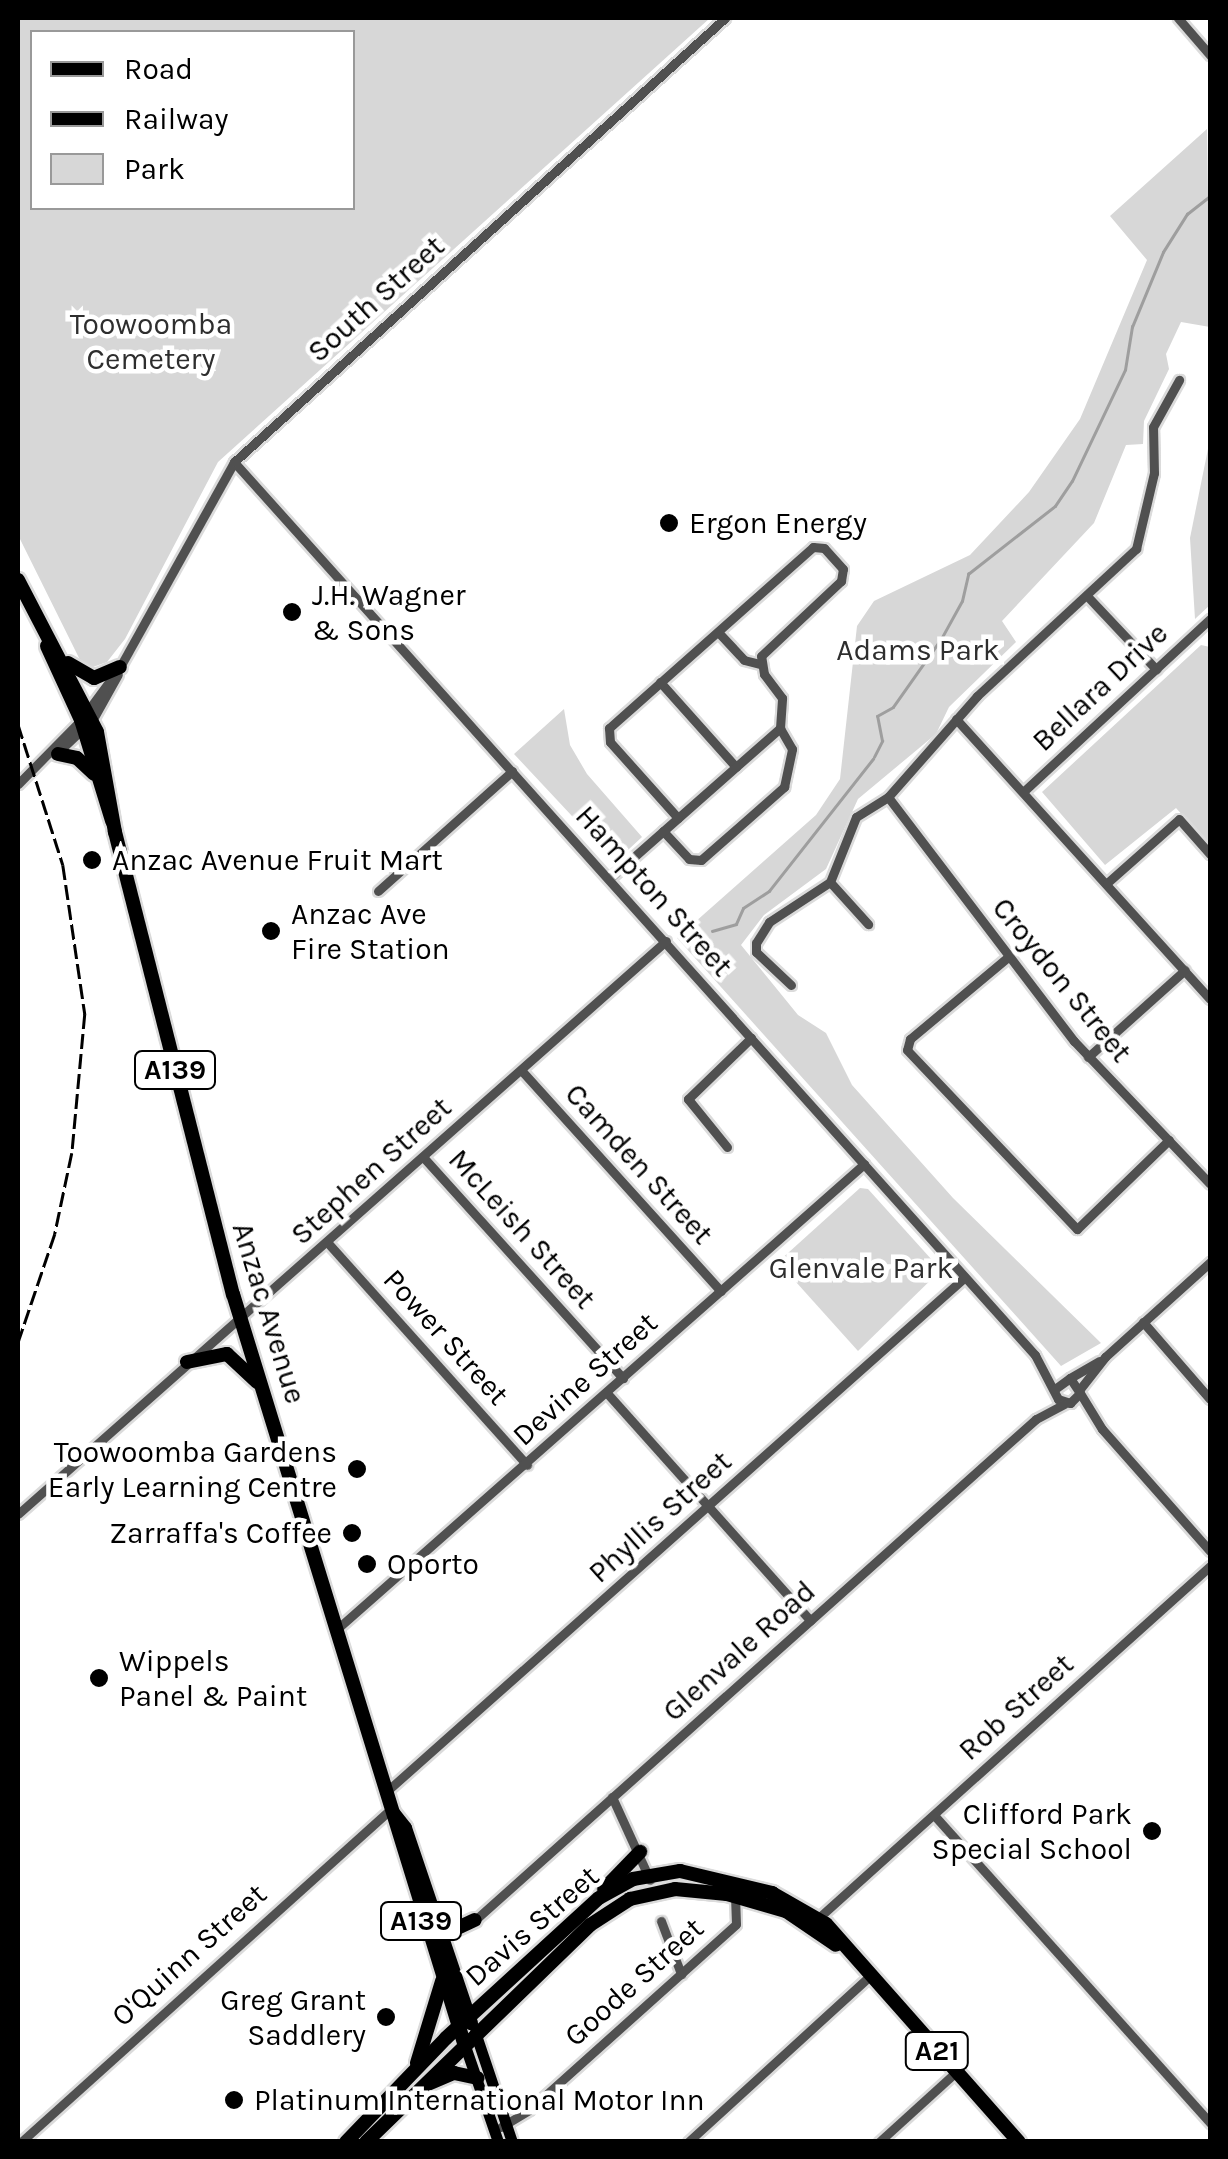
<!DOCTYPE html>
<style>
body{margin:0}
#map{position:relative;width:1228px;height:2159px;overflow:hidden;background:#fff;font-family:Karla,sans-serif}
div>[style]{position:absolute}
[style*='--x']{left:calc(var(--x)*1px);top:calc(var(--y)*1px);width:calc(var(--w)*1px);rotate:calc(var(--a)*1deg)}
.green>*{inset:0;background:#d7d7d7}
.stream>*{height:2.5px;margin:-1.25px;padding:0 1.25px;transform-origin:1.25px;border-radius:1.25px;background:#9e9e9e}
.roads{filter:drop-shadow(2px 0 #dbdbdb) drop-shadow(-2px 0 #dbdbdb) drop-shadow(0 2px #dbdbdb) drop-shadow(0 -2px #dbdbdb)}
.minor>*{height:9px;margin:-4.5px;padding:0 4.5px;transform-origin:4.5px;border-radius:4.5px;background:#505050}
.major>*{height:11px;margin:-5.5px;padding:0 5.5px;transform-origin:5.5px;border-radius:5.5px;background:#000}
.highway>*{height:14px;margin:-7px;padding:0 7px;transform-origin:7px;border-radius:7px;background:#000}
.rail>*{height:2.5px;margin-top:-1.25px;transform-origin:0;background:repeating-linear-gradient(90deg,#000 0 15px,transparent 0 20px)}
.dots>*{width:28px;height:28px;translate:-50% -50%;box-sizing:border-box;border:5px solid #fff;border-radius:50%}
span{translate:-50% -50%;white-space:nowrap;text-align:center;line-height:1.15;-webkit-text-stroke:9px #fff;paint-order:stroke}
.shield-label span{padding:2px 8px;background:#fff;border:2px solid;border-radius:8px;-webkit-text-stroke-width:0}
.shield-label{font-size:28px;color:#000;font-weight:700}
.street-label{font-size:30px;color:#000}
.park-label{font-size:30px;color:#2e2e2e}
.poi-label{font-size:30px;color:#000}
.left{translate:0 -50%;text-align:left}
.right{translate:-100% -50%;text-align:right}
.frame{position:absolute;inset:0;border:20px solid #000;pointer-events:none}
.legend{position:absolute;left:30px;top:30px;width:325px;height:180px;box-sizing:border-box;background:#fff;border:2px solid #999;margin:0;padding:12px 18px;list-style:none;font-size:30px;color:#000}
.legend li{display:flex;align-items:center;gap:20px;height:50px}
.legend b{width:50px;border:2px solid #999}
</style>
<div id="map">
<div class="green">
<i style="clip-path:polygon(evenodd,18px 18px,710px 18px,218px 462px,125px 639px,107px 662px,93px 667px,82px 664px,18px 535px,18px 18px,32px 32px,352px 32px,352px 208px,32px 208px,32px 32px)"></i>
<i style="clip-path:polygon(1207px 129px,1210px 327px,1181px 322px,1166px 354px,1169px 369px,1144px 421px,1143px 444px,1126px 445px,1094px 523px,1002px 621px,1016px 642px,949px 707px,936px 734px,858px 799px,826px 869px,764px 915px,741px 945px,798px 1015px,826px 1033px,852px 1085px,953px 1198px,1101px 1343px,1061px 1366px,677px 938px,816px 815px,840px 779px,857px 626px,874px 601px,970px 555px,1029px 492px,1080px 419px,1147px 260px,1110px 216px)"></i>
<i style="clip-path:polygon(1210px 439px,1210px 605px,1195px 619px,1190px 538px)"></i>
<i style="clip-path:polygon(1201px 645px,1210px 647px,1210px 846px,1176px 808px,1105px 865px,1042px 792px)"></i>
<i style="clip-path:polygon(564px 709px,570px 745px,587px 774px,642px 837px,615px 862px,514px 754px)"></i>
<i style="clip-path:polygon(860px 1188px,868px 1189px,941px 1270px,858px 1351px,778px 1262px)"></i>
</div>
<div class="stream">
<i style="--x:874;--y:757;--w:18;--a:-63"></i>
<i style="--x:882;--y:741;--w:25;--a:-101"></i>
<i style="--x:877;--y:716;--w:18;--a:-29"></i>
<i style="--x:893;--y:707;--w:83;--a:-54.8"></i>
<i style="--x:941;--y:639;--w:43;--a:-61.1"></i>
<i style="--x:962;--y:601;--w:28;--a:-77"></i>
<i style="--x:968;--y:574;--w:110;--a:-38"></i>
<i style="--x:1055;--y:506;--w:30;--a:-56"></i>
<i style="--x:1072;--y:481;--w:123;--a:-64.5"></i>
<i style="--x:1125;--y:370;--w:44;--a:-80.8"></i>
<i style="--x:1132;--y:327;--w:81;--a:-67.5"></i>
<i style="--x:1163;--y:252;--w:45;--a:-57.7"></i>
<i style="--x:1187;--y:214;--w:29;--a:-38"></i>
<i style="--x:712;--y:931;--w:25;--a:-16"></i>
<i style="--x:736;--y:924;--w:17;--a:-66"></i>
<i style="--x:743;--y:908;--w:31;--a:-33"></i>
<i style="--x:769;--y:891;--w:168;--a:-51.8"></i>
</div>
<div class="roads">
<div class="minor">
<i style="--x:1178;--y:18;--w:49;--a:49.1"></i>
<i style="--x:234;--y:462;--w:1200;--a:48.11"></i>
<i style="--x:1035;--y:1355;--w:50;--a:62.4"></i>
<i style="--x:1058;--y:1399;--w:13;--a:18"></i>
<i style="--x:1070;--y:1403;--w:14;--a:-45"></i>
<i style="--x:1080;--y:1393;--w:18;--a:-124"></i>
<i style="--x:1070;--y:1378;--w:19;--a:144"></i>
<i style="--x:1089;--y:598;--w:98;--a:46.7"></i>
<i style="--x:718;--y:632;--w:38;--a:47"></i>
<i style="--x:744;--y:660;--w:16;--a:14"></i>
<i style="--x:660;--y:682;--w:114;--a:48.2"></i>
<i style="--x:956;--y:719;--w:378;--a:47.8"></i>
<i style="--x:55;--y:755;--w:52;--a:-43.5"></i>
<i style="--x:93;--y:719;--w:51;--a:-60.9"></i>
<i style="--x:18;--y:784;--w:90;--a:-45.5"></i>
<i style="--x:81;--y:720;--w:66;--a:-53.7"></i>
<i style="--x:120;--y:667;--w:235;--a:-60.9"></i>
<i style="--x:234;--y:462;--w:662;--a:-42.12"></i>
<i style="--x:1023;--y:792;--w:255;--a:-42.8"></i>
<i style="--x:888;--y:797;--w:307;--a:52.7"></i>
<i style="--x:1074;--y:1041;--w:197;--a:46.4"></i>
<i style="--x:663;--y:831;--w:38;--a:47"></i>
<i style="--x:689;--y:859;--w:12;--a:5"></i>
<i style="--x:701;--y:860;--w:111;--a:-41.3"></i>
<i style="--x:784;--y:787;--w:39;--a:-78"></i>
<i style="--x:792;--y:749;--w:24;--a:-120"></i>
<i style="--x:610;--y:878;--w:227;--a:-41.4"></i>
<i style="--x:780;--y:728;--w:30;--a:-86"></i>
<i style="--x:782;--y:698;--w:30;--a:-127"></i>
<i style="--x:764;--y:674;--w:18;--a:-99"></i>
<i style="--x:761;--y:656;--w:110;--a:-43.2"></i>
<i style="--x:841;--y:581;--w:12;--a:-81"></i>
<i style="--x:843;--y:569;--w:28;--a:-132"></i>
<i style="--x:824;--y:548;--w:11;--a:-175"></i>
<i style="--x:813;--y:547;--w:273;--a:138.4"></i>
<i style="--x:609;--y:728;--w:14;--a:86"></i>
<i style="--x:610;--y:742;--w:102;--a:48.2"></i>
<i style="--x:830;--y:882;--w:70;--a:-68.2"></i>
<i style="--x:856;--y:817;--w:38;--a:-32"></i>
<i style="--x:888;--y:797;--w:135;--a:-48.6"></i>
<i style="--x:977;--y:696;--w:217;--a:-42.8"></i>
<i style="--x:1136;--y:549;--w:78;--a:-76.7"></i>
<i style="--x:1154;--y:473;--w:46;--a:-91.2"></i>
<i style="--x:1153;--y:427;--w:54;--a:-61"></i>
<i style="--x:830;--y:882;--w:57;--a:47.9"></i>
<i style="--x:1107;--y:883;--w:96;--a:-41.6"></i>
<i style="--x:1179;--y:819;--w:47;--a:48.5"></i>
<i style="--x:378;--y:891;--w:180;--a:-41.8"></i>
<i style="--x:1008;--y:957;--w:128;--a:140.1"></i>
<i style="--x:910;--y:1039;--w:11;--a:105"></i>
<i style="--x:907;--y:1050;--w:247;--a:46.5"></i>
<i style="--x:1077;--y:1229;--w:128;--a:-44.1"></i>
<i style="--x:791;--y:985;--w:48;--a:-136.7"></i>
<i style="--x:756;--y:952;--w:9;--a:-90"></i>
<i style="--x:756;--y:943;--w:25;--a:-58"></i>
<i style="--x:769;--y:922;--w:73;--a:-33.3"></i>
<i style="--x:1088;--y:1057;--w:130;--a:-41.9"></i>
<i style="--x:521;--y:1070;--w:298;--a:47.9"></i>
<i style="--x:727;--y:1147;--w:62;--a:-129.1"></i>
<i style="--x:688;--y:1099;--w:88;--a:-44.1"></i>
<i style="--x:424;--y:1158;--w:297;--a:47.9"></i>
<i style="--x:328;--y:1243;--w:298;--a:48.1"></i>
<i style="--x:1143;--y:1322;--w:102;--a:49"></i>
<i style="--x:1070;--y:1378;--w:34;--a:-30"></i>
<i style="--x:1080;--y:1389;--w:41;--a:-52"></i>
<i style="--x:1105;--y:1357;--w:142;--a:-42.1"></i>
<i style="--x:607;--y:1393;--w:305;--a:48.2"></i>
<i style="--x:1080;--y:1393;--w:42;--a:58.6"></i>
<i style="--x:1102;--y:1429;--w:163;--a:48.5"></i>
<i style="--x:18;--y:1514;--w:865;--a:-41.49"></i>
<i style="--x:337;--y:1629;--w:703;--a:-41.42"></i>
<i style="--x:387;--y:1791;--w:773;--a:-41.65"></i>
<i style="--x:612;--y:1797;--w:91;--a:65.4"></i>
<i style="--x:934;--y:1815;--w:414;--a:48.1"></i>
<i style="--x:475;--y:1920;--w:752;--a:-41.77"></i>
<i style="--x:1036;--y:1419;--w:32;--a:-28"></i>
<i style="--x:661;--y:1921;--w:57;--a:69.3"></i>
<i style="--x:815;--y:1921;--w:531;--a:-41.95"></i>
<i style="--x:501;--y:2127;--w:33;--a:-31"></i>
<i style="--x:529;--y:2110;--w:278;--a:-41.9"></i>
<i style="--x:736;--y:1924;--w:26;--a:-92"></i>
<i style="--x:21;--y:2142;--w:499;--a:-42"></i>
<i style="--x:688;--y:2142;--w:246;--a:-42.4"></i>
<i style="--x:879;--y:2142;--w:104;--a:-42.3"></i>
</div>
<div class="major">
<i style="--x:475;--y:2032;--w:116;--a:71.4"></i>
<i style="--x:464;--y:2043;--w:105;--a:71"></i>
</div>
<div class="highway">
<i style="--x:18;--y:580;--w:171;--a:62.5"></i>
<i style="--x:97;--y:732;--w:102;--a:79.8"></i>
<i style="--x:115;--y:832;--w:477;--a:75.7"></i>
<i style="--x:233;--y:1294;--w:784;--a:72.86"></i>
<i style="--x:47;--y:646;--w:81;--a:65.3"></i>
<i style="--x:81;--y:720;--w:106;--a:72.9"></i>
<i style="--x:68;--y:663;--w:30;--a:30"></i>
<i style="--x:94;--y:678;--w:28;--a:-23"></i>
<i style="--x:58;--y:754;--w:19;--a:12"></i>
<i style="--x:77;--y:758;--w:23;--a:43"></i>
<i style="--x:187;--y:1362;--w:41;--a:-11.3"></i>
<i style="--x:227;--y:1354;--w:41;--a:43"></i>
<i style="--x:394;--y:1814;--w:18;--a:52"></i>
<i style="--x:405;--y:1828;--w:206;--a:71.3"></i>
<i style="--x:604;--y:1889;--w:52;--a:-45.8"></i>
<i style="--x:438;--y:1915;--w:21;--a:51"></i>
<i style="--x:451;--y:1931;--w:26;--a:-25"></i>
<i style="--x:417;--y:2063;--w:86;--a:-73"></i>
<i style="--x:430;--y:2083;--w:26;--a:-23"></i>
<i style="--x:454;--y:2073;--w:24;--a:12"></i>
<i style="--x:346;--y:2142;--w:144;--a:-46.1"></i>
<i style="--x:446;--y:2038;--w:207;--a:-42.5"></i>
<i style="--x:599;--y:1898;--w:39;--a:-29"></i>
<i style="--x:633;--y:1879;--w:48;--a:-9.7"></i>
<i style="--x:680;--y:1871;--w:95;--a:13.4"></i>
<i style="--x:772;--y:1893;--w:62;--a:29.9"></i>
<i style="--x:826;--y:1924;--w:291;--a:48.5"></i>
<i style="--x:366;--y:2142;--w:312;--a:-44.1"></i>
<i style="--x:590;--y:1925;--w:48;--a:-33"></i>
<i style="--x:630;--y:1899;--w:46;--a:-12.5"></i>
<i style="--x:675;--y:1889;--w:52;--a:5.5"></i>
<i style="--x:727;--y:1894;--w:61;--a:16.1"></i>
<i style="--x:786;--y:1911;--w:60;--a:34.2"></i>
</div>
</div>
<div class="rail">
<i style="--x:18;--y:724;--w:148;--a:72.3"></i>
<i style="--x:63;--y:865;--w:151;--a:81.6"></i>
<i style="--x:85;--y:1014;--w:140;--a:95.3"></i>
<i style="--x:72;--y:1153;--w:83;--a:101.9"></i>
<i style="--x:55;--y:1234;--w:115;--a:108.7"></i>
</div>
<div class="dots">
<i style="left:669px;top:523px;background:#000"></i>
<i style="left:292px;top:612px;background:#000"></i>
<i style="left:92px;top:860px;background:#000"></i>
<i style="left:271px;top:931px;background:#000"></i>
<i style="left:357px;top:1469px;background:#000"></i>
<i style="left:352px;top:1533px;background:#000"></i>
<i style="left:367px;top:1564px;background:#000"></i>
<i style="left:99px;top:1678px;background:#000"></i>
<i style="left:1152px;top:1831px;background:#000"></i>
<i style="left:386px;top:2017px;background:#000"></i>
<i style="left:234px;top:2100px;background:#000"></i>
</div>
<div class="shield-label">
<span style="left:175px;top:1070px">A139</span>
<span style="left:421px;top:1921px">A139</span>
<span style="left:937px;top:2051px">A21</span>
</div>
<div class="street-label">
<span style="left:376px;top:299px;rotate:-42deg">South Street</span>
<span style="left:1100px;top:687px;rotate:-43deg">Bellara Drive</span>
<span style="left:654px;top:891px;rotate:48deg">Hampton Street</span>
<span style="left:1062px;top:980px;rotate:51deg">Croydon Street</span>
<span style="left:639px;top:1164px;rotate:48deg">Camden Street</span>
<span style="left:371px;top:1171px;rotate:-42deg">Stephen Street</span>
<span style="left:522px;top:1229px;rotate:48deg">McLeish Street</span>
<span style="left:269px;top:1313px;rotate:73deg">Anzac Avenue</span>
<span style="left:446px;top:1337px;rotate:48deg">Power Street</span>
<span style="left:585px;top:1379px;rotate:-42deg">Devine Street</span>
<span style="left:660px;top:1517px;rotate:-42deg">Phyllis Street</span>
<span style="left:739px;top:1651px;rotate:-42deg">Glenvale Road</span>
<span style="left:1016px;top:1707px;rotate:-42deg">Rob Street</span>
<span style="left:532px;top:1926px;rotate:-41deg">Davis Street</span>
<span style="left:189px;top:1955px;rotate:-42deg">O'Quinn Street</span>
<span style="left:634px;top:1982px;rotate:-42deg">Goode Street</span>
</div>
<div class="park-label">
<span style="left:151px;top:341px">Toowoomba<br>Cemetery</span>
<span style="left:918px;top:650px">Adams Park</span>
<span style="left:861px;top:1268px">Glenvale Park</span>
</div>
<div class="poi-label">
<span class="left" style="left:689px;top:523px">Ergon Energy</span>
<span class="left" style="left:312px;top:612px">J.H. Wagner<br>&amp; Sons</span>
<span class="left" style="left:112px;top:860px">Anzac Avenue Fruit Mart</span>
<span class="left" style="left:291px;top:931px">Anzac Ave<br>Fire Station</span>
<span class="right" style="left:337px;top:1469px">Toowoomba Gardens<br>Early Learning Centre</span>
<span class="right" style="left:332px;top:1533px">Zarraffa's Coffee</span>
<span class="left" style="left:387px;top:1564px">Oporto</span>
<span class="left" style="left:119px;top:1678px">Wippels<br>Panel &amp; Paint</span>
<span class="right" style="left:1132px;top:1831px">Clifford Park<br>Special School</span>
<span class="right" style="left:366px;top:2017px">Greg Grant<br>Saddlery</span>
<span class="left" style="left:254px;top:2100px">Platinum International Motor Inn</span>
</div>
<div class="frame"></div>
<ul class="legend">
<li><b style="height:12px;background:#000"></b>Road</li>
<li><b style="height:12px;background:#000"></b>Railway</li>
<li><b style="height:28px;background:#d7d7d7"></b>Park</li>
</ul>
</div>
